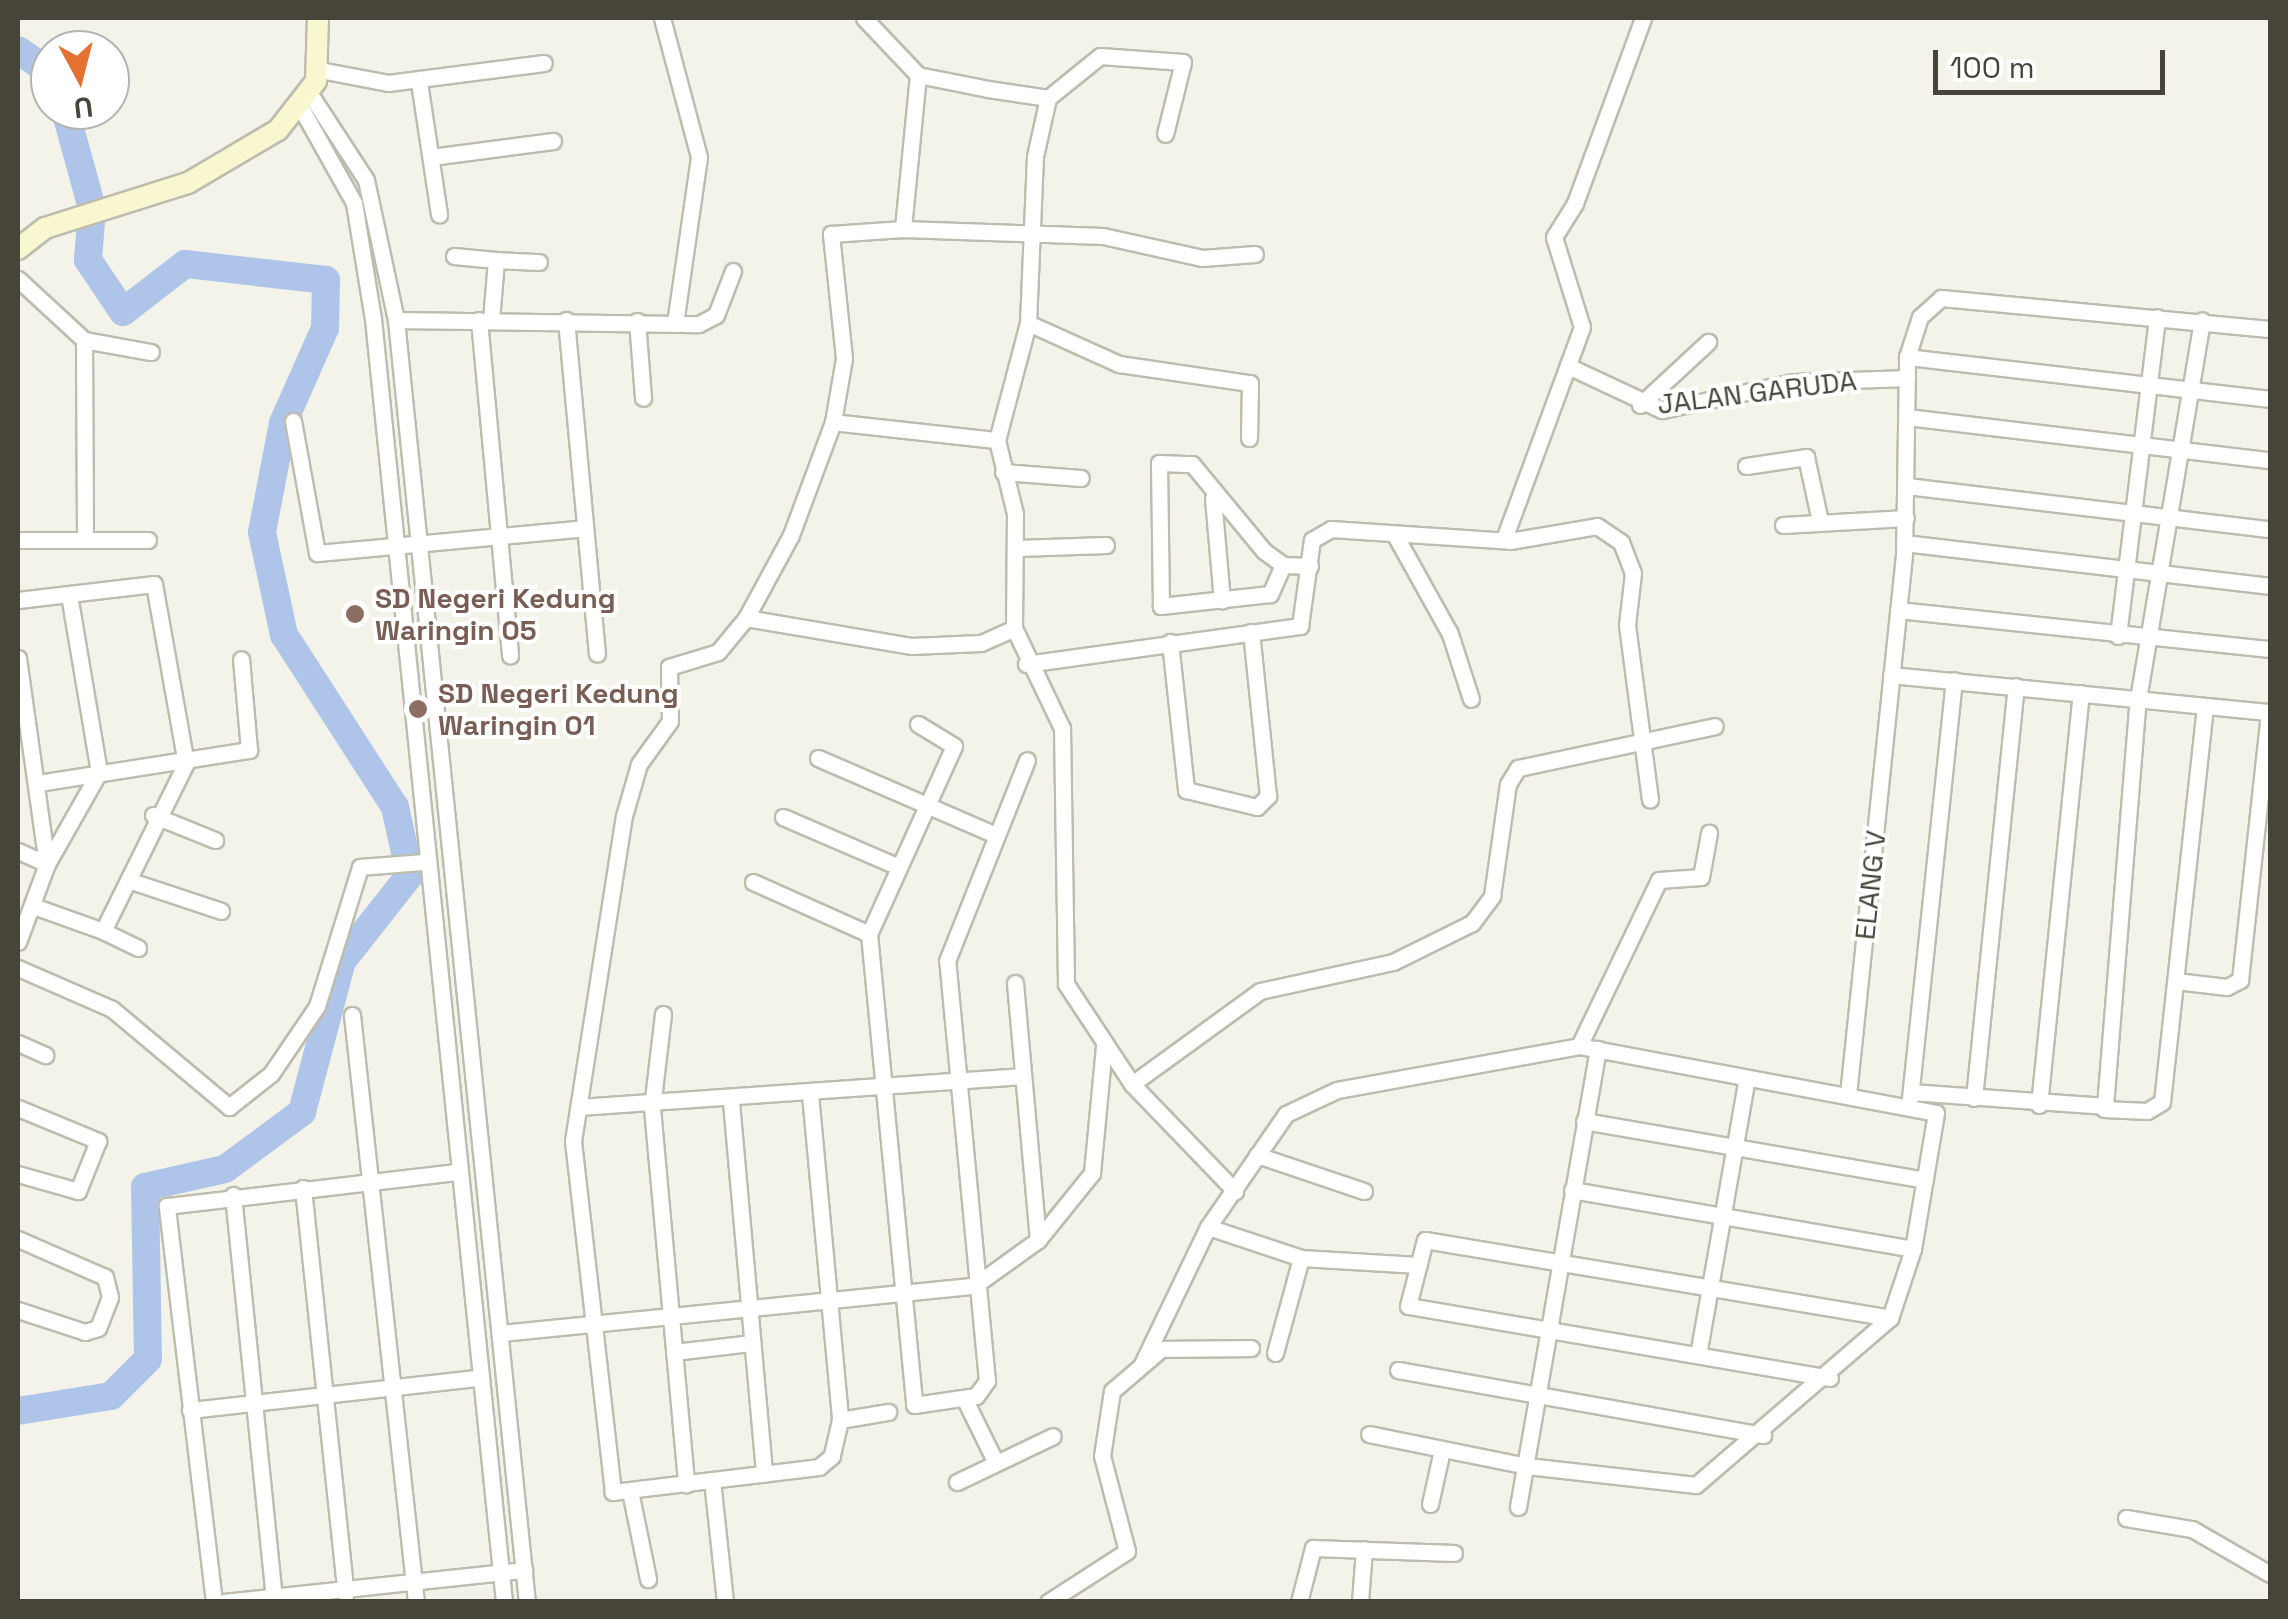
<!DOCTYPE html>
<style>
body{margin:0}
#map{position:relative;width:2288px;height:1619px;overflow:hidden;background:#f3f3ea;font-family:"Space Grotesk",sans-serif}
div>[style]{position:absolute}
[style*='--x']{left:calc(var(--x)*1px);top:calc(var(--y)*1px);width:calc(var(--w)*1px);rotate:calc(var(--a)*1deg)}
.river>*{height:28px;margin:-14px;padding:0 14px;transform-origin:14px;border-radius:14px;background:#aec5e9}
.roads{filter:drop-shadow(2px 0 #bebcae) drop-shadow(-2px 0 #bebcae) drop-shadow(0 2px #bebcae) drop-shadow(0 -2px #bebcae)}
.street>*{height:15px;margin:-7.5px;padding:0 7.5px;transform-origin:7.5px;border-radius:7.5px;background:#fff}
.secondary>*{height:20px;margin:-10px;padding:0 10px;transform-origin:10px;border-radius:10px;background:#f9f7cf}
.dots>*{width:28px;height:28px;translate:-50% -50%;box-sizing:border-box;border:5px solid #fff;border-radius:50%}
span{translate:-50% -50%;white-space:nowrap;text-align:center;line-height:1.15;-webkit-text-stroke:8px #fff;paint-order:stroke}
.street-label{font-size:28px;color:#474439}
.education-label{font-size:28px;color:#785e54;font-weight:700}
.left{translate:0 -50%;text-align:left}
.frame{position:absolute;inset:0;border:20px solid #474439;pointer-events:none}
.north{position:absolute;left:30px;top:30px;width:100px;height:100px;box-sizing:border-box;background:#fff;border:2px solid #b5b4b0;border-radius:50%;rotate:173deg;font-size:28px;font-weight:700;line-height:40px;text-align:center;color:#474439}
.north::after{content:'';display:block;margin:auto;width:35px;height:45px;background:#e37132;clip-path:polygon(50% 0,100% 100%,50% 72%,0 100%)}
.scale{position:absolute;left:1933px;top:50px;width:232px;height:45px;box-sizing:border-box;border:5px solid #474439;border-top:0;padding-left:12px;font-size:30px;line-height:35px;white-space:nowrap;color:#474439;-webkit-text-stroke:8px #fff;paint-order:stroke}
</style>
<div id="map">
<div class="river">
<i style="--x:18;--y:50;--w:39;--a:35"></i>
<i style="--x:18;--y:1411;--w:94;--a:-9.2"></i>
<i style="--x:111;--y:1396;--w:52;--a:-45"></i>
<i style="--x:148;--y:1359;--w:172;--a:-91"></i>
<i style="--x:145;--y:1187;--w:82;--a:-12.7"></i>
<i style="--x:225;--y:1169;--w:96;--a:-36.5"></i>
<i style="--x:302;--y:1112;--w:156;--a:-75.2"></i>
<i style="--x:342;--y:961;--w:110;--a:-51.7"></i>
<i style="--x:410;--y:875;--w:70;--a:-102.4"></i>
<i style="--x:395;--y:807;--w:205;--a:-122.8"></i>
<i style="--x:284;--y:635;--w:105;--a:-102.1"></i>
<i style="--x:262;--y:532;--w:111;--a:-79.1"></i>
<i style="--x:283;--y:423;--w:104;--a:-66.1"></i>
<i style="--x:325;--y:328;--w:48;--a:-88.8"></i>
<i style="--x:326;--y:280;--w:142;--a:-173.5"></i>
<i style="--x:185;--y:264;--w:78;--a:142.3"></i>
<i style="--x:123;--y:312;--w:63;--a:-123.9"></i>
<i style="--x:88;--y:260;--w:52;--a:-85.6"></i>
<i style="--x:92;--y:208;--w:102;--a:-105.4"></i>
</div>
<div class="roads">
<div class="street">
<i style="--x:662;--y:18;--w:144;--a:75.1"></i>
<i style="--x:699;--y:157;--w:168;--a:98.2"></i>
<i style="--x:864;--y:18;--w:79;--a:46.5"></i>
<i style="--x:918;--y:75;--w:71;--a:11.3"></i>
<i style="--x:988;--y:89;--w:61;--a:8.5"></i>
<i style="--x:1048;--y:98;--w:67;--a:-38.9"></i>
<i style="--x:1100;--y:56;--w:83;--a:4.1"></i>
<i style="--x:1183;--y:62;--w:74;--a:104"></i>
<i style="--x:320;--y:70;--w:69;--a:10.8"></i>
<i style="--x:388;--y:83;--w:157;--a:-7.3"></i>
<i style="--x:918;--y:75;--w:155;--a:95.6"></i>
<i style="--x:903;--y:229;--w:200;--a:2"></i>
<i style="--x:1103;--y:236;--w:101;--a:12.5"></i>
<i style="--x:1202;--y:258;--w:53;--a:-4.3"></i>
<i style="--x:419;--y:82;--w:134;--a:81.4"></i>
<i style="--x:310;--y:94;--w:103;--a:56.9"></i>
<i style="--x:366;--y:180;--w:143;--a:77.9"></i>
<i style="--x:396;--y:320;--w:1289;--a:84.17"></i>
<i style="--x:1048;--y:98;--w:59;--a:102.6"></i>
<i style="--x:1035;--y:156;--w:167;--a:92.4"></i>
<i style="--x:1028;--y:323;--w:121;--a:104.8"></i>
<i style="--x:997;--y:440;--w:76;--a:76.3"></i>
<i style="--x:1015;--y:514;--w:114;--a:90.5"></i>
<i style="--x:1014;--y:628;--w:111;--a:64.4"></i>
<i style="--x:1062;--y:728;--w:256;--a:89.1"></i>
<i style="--x:1066;--y:984;--w:120;--a:56.6"></i>
<i style="--x:1132;--y:1084;--w:149;--a:46.1"></i>
<i style="--x:301;--y:108;--w:109;--a:60.8"></i>
<i style="--x:354;--y:203;--w:118;--a:80.7"></i>
<i style="--x:373;--y:319;--w:1290;--a:84.17"></i>
<i style="--x:431;--y:157;--w:123;--a:-7.5"></i>
<i style="--x:454;--y:256;--w:42;--a:5.4"></i>
<i style="--x:18;--y:279;--w:90;--a:42.7"></i>
<i style="--x:84;--y:340;--w:68;--a:10.2"></i>
<i style="--x:396;--y:320;--w:303;--a:0.8"></i>
<i style="--x:699;--y:324;--w:19;--a:-28"></i>
<i style="--x:716;--y:315;--w:47;--a:-68.9"></i>
<i style="--x:479;--y:320;--w:337;--a:84.7"></i>
<i style="--x:491;--y:320;--w:60;--a:-85.2"></i>
<i style="--x:496;--y:260;--w:43;--a:2.7"></i>
<i style="--x:566;--y:320;--w:335;--a:84.7"></i>
<i style="--x:637;--y:321;--w:77;--a:85.5"></i>
<i style="--x:1028;--y:323;--w:100;--a:24.3"></i>
<i style="--x:1119;--y:364;--w:132;--a:8.3"></i>
<i style="--x:1250;--y:383;--w:55;--a:91"></i>
<i style="--x:84;--y:340;--w:193;--a:89.7"></i>
<i style="--x:1907;--y:357;--w:365;--a:6.6"></i>
<i style="--x:1568;--y:366;--w:104;--a:25.1"></i>
<i style="--x:1662;--y:410;--w:135;--a:-12"></i>
<i style="--x:1794;--y:382;--w:113;--a:-2"></i>
<i style="--x:1640;--y:405;--w:93;--a:-42.8"></i>
<i style="--x:1907;--y:417;--w:366;--a:6.8"></i>
<i style="--x:293;--y:421;--w:134;--a:79.7"></i>
<i style="--x:317;--y:553;--w:269;--a:-5.3"></i>
<i style="--x:833;--y:422;--w:165;--a:6.3"></i>
<i style="--x:1746;--y:466;--w:61;--a:-8.5"></i>
<i style="--x:1806;--y:457;--w:66;--a:77.7"></i>
<i style="--x:1003;--y:472;--w:78;--a:4.4"></i>
<i style="--x:1907;--y:486;--w:366;--a:6.8"></i>
<i style="--x:1213;--y:498;--w:103;--a:85"></i>
<i style="--x:1783;--y:525;--w:123;--a:-3.3"></i>
<i style="--x:1395;--y:535;--w:113;--a:60.9"></i>
<i style="--x:1450;--y:634;--w:68;--a:72.1"></i>
<i style="--x:1504;--y:539;--w:226;--a:-69.8"></i>
<i style="--x:1582;--y:327;--w:94;--a:-107.3"></i>
<i style="--x:1554;--y:237;--w:40;--a:-58"></i>
<i style="--x:1575;--y:203;--w:197;--a:-69.8"></i>
<i style="--x:18;--y:540;--w:130;--a:0"></i>
<i style="--x:1904;--y:543;--w:369;--a:6.7"></i>
<i style="--x:1017;--y:548;--w:89;--a:-1.9"></i>
<i style="--x:1283;--y:565;--w:32;--a:114"></i>
<i style="--x:1270;--y:594;--w:110;--a:173.7"></i>
<i style="--x:1161;--y:606;--w:143;--a:-90.8"></i>
<i style="--x:1159;--y:463;--w:33;--a:2"></i>
<i style="--x:1192;--y:464;--w:113;--a:50.4"></i>
<i style="--x:1264;--y:551;--w:24;--a:36"></i>
<i style="--x:1283;--y:565;--w:27;--a:2"></i>
<i style="--x:18;--y:600;--w:137;--a:-6.7"></i>
<i style="--x:154;--y:584;--w:182;--a:79.9"></i>
<i style="--x:186;--y:763;--w:187;--a:116.3"></i>
<i style="--x:103;--y:931;--w:74;--a:-160.3"></i>
<i style="--x:1898;--y:610;--w:374;--a:6"></i>
<i style="--x:746;--y:618;--w:167;--a:9.6"></i>
<i style="--x:911;--y:646;--w:70;--a:-2.5"></i>
<i style="--x:981;--y:643;--w:36;--a:-24"></i>
<i style="--x:2118;--y:636;--w:321;--a:-83"></i>
<i style="--x:1170;--y:642;--w:149;--a:83.8"></i>
<i style="--x:1186;--y:790;--w:73;--a:13.5"></i>
<i style="--x:1257;--y:807;--w:16;--a:-45"></i>
<i style="--x:1268;--y:796;--w:165;--a:-95.9"></i>
<i style="--x:18;--y:658;--w:208;--a:82"></i>
<i style="--x:47;--y:864;--w:83;--a:110.4"></i>
<i style="--x:1026;--y:664;--w:277;--a:-7.9"></i>
<i style="--x:1300;--y:626;--w:87;--a:-82.1"></i>
<i style="--x:1312;--y:540;--w:22;--a:-30"></i>
<i style="--x:1331;--y:529;--w:179;--a:3.8"></i>
<i style="--x:1510;--y:541;--w:88;--a:-9.8"></i>
<i style="--x:1597;--y:526;--w:29;--a:34"></i>
<i style="--x:1621;--y:542;--w:33;--a:69"></i>
<i style="--x:1633;--y:573;--w:52;--a:96.6"></i>
<i style="--x:1627;--y:625;--w:176;--a:82.5"></i>
<i style="--x:1891;--y:675;--w:381;--a:5.6"></i>
<i style="--x:918;--y:724;--w:42;--a:31.4"></i>
<i style="--x:954;--y:746;--w:206;--a:114.3"></i>
<i style="--x:869;--y:934;--w:473;--a:84.5"></i>
<i style="--x:914;--y:1405;--w:63;--a:-8.3"></i>
<i style="--x:976;--y:1396;--w:19;--a:-54"></i>
<i style="--x:987;--y:1381;--w:422;--a:-95.4"></i>
<i style="--x:947;--y:961;--w:216;--a:-68.3"></i>
<i style="--x:818;--y:758;--w:194;--a:23.4"></i>
<i style="--x:38;--y:783;--w:214;--a:-8.9"></i>
<i style="--x:249;--y:750;--w:91;--a:-95"></i>
<i style="--x:153;--y:815;--w:67;--a:22"></i>
<i style="--x:783;--y:817;--w:124;--a:23.3"></i>
<i style="--x:18;--y:851;--w:32;--a:24"></i>
<i style="--x:47;--y:864;--w:106;--a:-60.5"></i>
<i style="--x:99;--y:772;--w:180;--a:-99.6"></i>
<i style="--x:128;--y:880;--w:98;--a:18.4"></i>
<i style="--x:753;--y:882;--w:127;--a:24.1"></i>
<i style="--x:103;--y:931;--w:39;--a:26"></i>
<i style="--x:18;--y:968;--w:103;--a:23.6"></i>
<i style="--x:112;--y:1009;--w:153;--a:39.9"></i>
<i style="--x:229;--y:1107;--w:53;--a:-38.2"></i>
<i style="--x:271;--y:1074;--w:82;--a:-55.9"></i>
<i style="--x:317;--y:1006;--w:145;--a:-72.8"></i>
<i style="--x:360;--y:867;--w:64;--a:-4.5"></i>
<i style="--x:2176;--y:981;--w:51;--a:6.7"></i>
<i style="--x:2227;--y:987;--w:15;--a:-28"></i>
<i style="--x:2240;--y:980;--w:270;--a:-83.8"></i>
<i style="--x:1015;--y:983;--w:258;--a:84.9"></i>
<i style="--x:663;--y:1014;--w:95;--a:96.7"></i>
<i style="--x:652;--y:1108;--w:378;--a:84.8"></i>
<i style="--x:352;--y:1015;--w:590;--a:83.78"></i>
<i style="--x:18;--y:1043;--w:30;--a:24"></i>
<i style="--x:1579;--y:1046;--w:184;--a:-64.3"></i>
<i style="--x:1659;--y:880;--w:42;--a:-4.1"></i>
<i style="--x:1701;--y:877;--w:45;--a:-79.7"></i>
<i style="--x:1132;--y:1084;--w:158;--a:-36"></i>
<i style="--x:1260;--y:991;--w:136;--a:-12.3"></i>
<i style="--x:1393;--y:962;--w:88;--a:-26.3"></i>
<i style="--x:1472;--y:923;--w:34;--a:-53"></i>
<i style="--x:1492;--y:896;--w:113;--a:-81.9"></i>
<i style="--x:1508;--y:784;--w:19;--a:-58"></i>
<i style="--x:1518;--y:768;--w:201;--a:-12"></i>
<i style="--x:1911;--y:1092;--w:195;--a:4.1"></i>
<i style="--x:2105;--y:1106;--w:408;--a:-85.4"></i>
<i style="--x:2138;--y:699;--w:384;--a:-80.4"></i>
<i style="--x:810;--y:1094;--w:327;--a:84.7"></i>
<i style="--x:840;--y:1420;--w:37;--a:103"></i>
<i style="--x:832;--y:1456;--w:17;--a:140"></i>
<i style="--x:819;--y:1467;--w:208;--a:173.1"></i>
<i style="--x:613;--y:1492;--w:353;--a:-96.5"></i>
<i style="--x:573;--y:1141;--w:329;--a:-81.1"></i>
<i style="--x:624;--y:816;--w:54;--a:-73.9"></i>
<i style="--x:639;--y:764;--w:53;--a:-54.2"></i>
<i style="--x:670;--y:721;--w:54;--a:-91.1"></i>
<i style="--x:669;--y:667;--w:51;--a:-17"></i>
<i style="--x:718;--y:652;--w:44;--a:-50.5"></i>
<i style="--x:746;--y:618;--w:94;--a:-61.5"></i>
<i style="--x:791;--y:535;--w:121;--a:-69.6"></i>
<i style="--x:833;--y:422;--w:65;--a:-80.2"></i>
<i style="--x:844;--y:358;--w:125;--a:-96"></i>
<i style="--x:831;--y:234;--w:72;--a:-4"></i>
<i style="--x:1848;--y:1095;--w:543;--a:-84.08"></i>
<i style="--x:1904;--y:555;--w:198;--a:-89.1"></i>
<i style="--x:1907;--y:357;--w:42;--a:-72"></i>
<i style="--x:1920;--y:317;--w:28;--a:-42"></i>
<i style="--x:1941;--y:298;--w:330;--a:5.4"></i>
<i style="--x:1910;--y:1098;--w:420;--a:-84"></i>
<i style="--x:1974;--y:1098;--w:414;--a:-84.2"></i>
<i style="--x:731;--y:1102;--w:373;--a:84.9"></i>
<i style="--x:2039;--y:1105;--w:414;--a:-84.2"></i>
<i style="--x:579;--y:1107;--w:445;--a:-4"></i>
<i style="--x:18;--y:1108;--w:87;--a:22.4"></i>
<i style="--x:98;--y:1141;--w:54;--a:111.8"></i>
<i style="--x:78;--y:1191;--w:62;--a:-164.2"></i>
<i style="--x:2104;--y:1109;--w:43;--a:2.7"></i>
<i style="--x:2147;--y:1111;--w:17;--a:-31"></i>
<i style="--x:2162;--y:1102;--w:398;--a:-83.8"></i>
<i style="--x:1584;--y:1121;--w:346;--a:9.8"></i>
<i style="--x:1257;--y:1155;--w:113;--a:18.6"></i>
<i style="--x:303;--y:1188;--w:408;--a:84"></i>
<i style="--x:1572;--y:1190;--w:346;--a:9.8"></i>
<i style="--x:233;--y:1195;--w:406;--a:84.2"></i>
<i style="--x:1208;--y:1227;--w:98;--a:18.4"></i>
<i style="--x:1301;--y:1258;--w:118;--a:3.4"></i>
<i style="--x:18;--y:1239;--w:95;--a:23.6"></i>
<i style="--x:105;--y:1277;--w:21;--a:76"></i>
<i style="--x:110;--y:1297;--w:33;--a:111"></i>
<i style="--x:98;--y:1328;--w:14;--a:163"></i>
<i style="--x:85;--y:1332;--w:71;--a:-161.8"></i>
<i style="--x:501;--y:1333;--w:475;--a:-5.7"></i>
<i style="--x:974;--y:1286;--w:79;--a:-35.7"></i>
<i style="--x:1038;--y:1240;--w:86;--a:-51.1"></i>
<i style="--x:1092;--y:1173;--w:127;--a:-84.6"></i>
<i style="--x:674;--y:1352;--w:79;--a:-6.6"></i>
<i style="--x:1275;--y:1353;--w:98;--a:-74.7"></i>
<i style="--x:1698;--y:1355;--w:281;--a:-80"></i>
<i style="--x:1142;--y:1364;--w:152;--a:-64.3"></i>
<i style="--x:1208;--y:1227;--w:137;--a:-55.4"></i>
<i style="--x:1286;--y:1114;--w:56;--a:-25.2"></i>
<i style="--x:1337;--y:1090;--w:246;--a:-10.3"></i>
<i style="--x:1579;--y:1046;--w:363;--a:10.6"></i>
<i style="--x:1936;--y:1113;--w:138;--a:99.6"></i>
<i style="--x:1913;--y:1249;--w:73;--a:108.4"></i>
<i style="--x:1890;--y:1318;--w:256;--a:139.3"></i>
<i style="--x:1696;--y:1485;--w:170;--a:-173.6"></i>
<i style="--x:1527;--y:1466;--w:161;--a:-168.6"></i>
<i style="--x:1398;--y:1370;--w:371;--a:10.1"></i>
<i style="--x:1830;--y:1378;--w:428;--a:-170.3"></i>
<i style="--x:1408;--y:1306;--w:68;--a:-75.6"></i>
<i style="--x:1425;--y:1240;--w:471;--a:9.5"></i>
<i style="--x:965;--y:1400;--w:70;--a:63.8"></i>
<i style="--x:190;--y:1410;--w:287;--a:-6.4"></i>
<i style="--x:840;--y:1420;--w:49;--a:-9.5"></i>
<i style="--x:712;--y:1480;--w:123;--a:83.9"></i>
<i style="--x:957;--y:1482;--w:106;--a:-25.6"></i>
<i style="--x:630;--y:1491;--w:90;--a:78.4"></i>
<i style="--x:1430;--y:1504;--w:55;--a:-77.5"></i>
<i style="--x:1518;--y:1507;--w:465;--a:-80.1"></i>
<i style="--x:2126;--y:1518;--w:67;--a:9.5"></i>
<i style="--x:2192;--y:1529;--w:90;--a:30"></i>
<i style="--x:214;--y:1602;--w:399;--a:-96.8"></i>
<i style="--x:167;--y:1206;--w:290;--a:-6.7"></i>
<i style="--x:224;--y:1602;--w:302;--a:-6.1"></i>
<i style="--x:1048;--y:1602;--w:94;--a:-32.8"></i>
<i style="--x:1127;--y:1551;--w:98;--a:-104.7"></i>
<i style="--x:1102;--y:1456;--w:66;--a:-81.3"></i>
<i style="--x:1112;--y:1391;--w:65;--a:-40.6"></i>
<i style="--x:1161;--y:1349;--w:90;--a:-0.6"></i>
<i style="--x:1299;--y:1602;--w:56;--a:-75.5"></i>
<i style="--x:1313;--y:1548;--w:141;--a:2"></i>
<i style="--x:1360;--y:1602;--w:53;--a:-85.7"></i>
</div>
<div class="secondary">
<i style="--x:18;--y:249;--w:34;--a:-38"></i>
<i style="--x:45;--y:228;--w:150;--a:-17.5"></i>
<i style="--x:188;--y:183;--w:104;--a:-30.5"></i>
<i style="--x:278;--y:130;--w:62;--a:-52.2"></i>
<i style="--x:316;--y:81;--w:63;--a:-88.2"></i>
</div>
</div>
<div class="dots">
<i style="left:355px;top:614px;background:#8d6e63"></i>
<i style="left:418px;top:709px;background:#8d6e63"></i>
</div>
<div class="street-label">
<span style="left:1757px;top:392px;rotate:-7deg">JALAN GARUDA</span>
<span style="left:1870px;top:885px;rotate:-84deg">ELANG V</span>
</div>
<div class="education-label">
<span class="left" style="left:375px;top:614px">SD Negeri Kedung<br>Waringin 05</span>
<span class="left" style="left:438px;top:709px">SD Negeri Kedung<br>Waringin 01</span>
</div>
<div class="frame"></div>
<div class="north">U</div>
<div class="scale">100 m</div>
</div>
